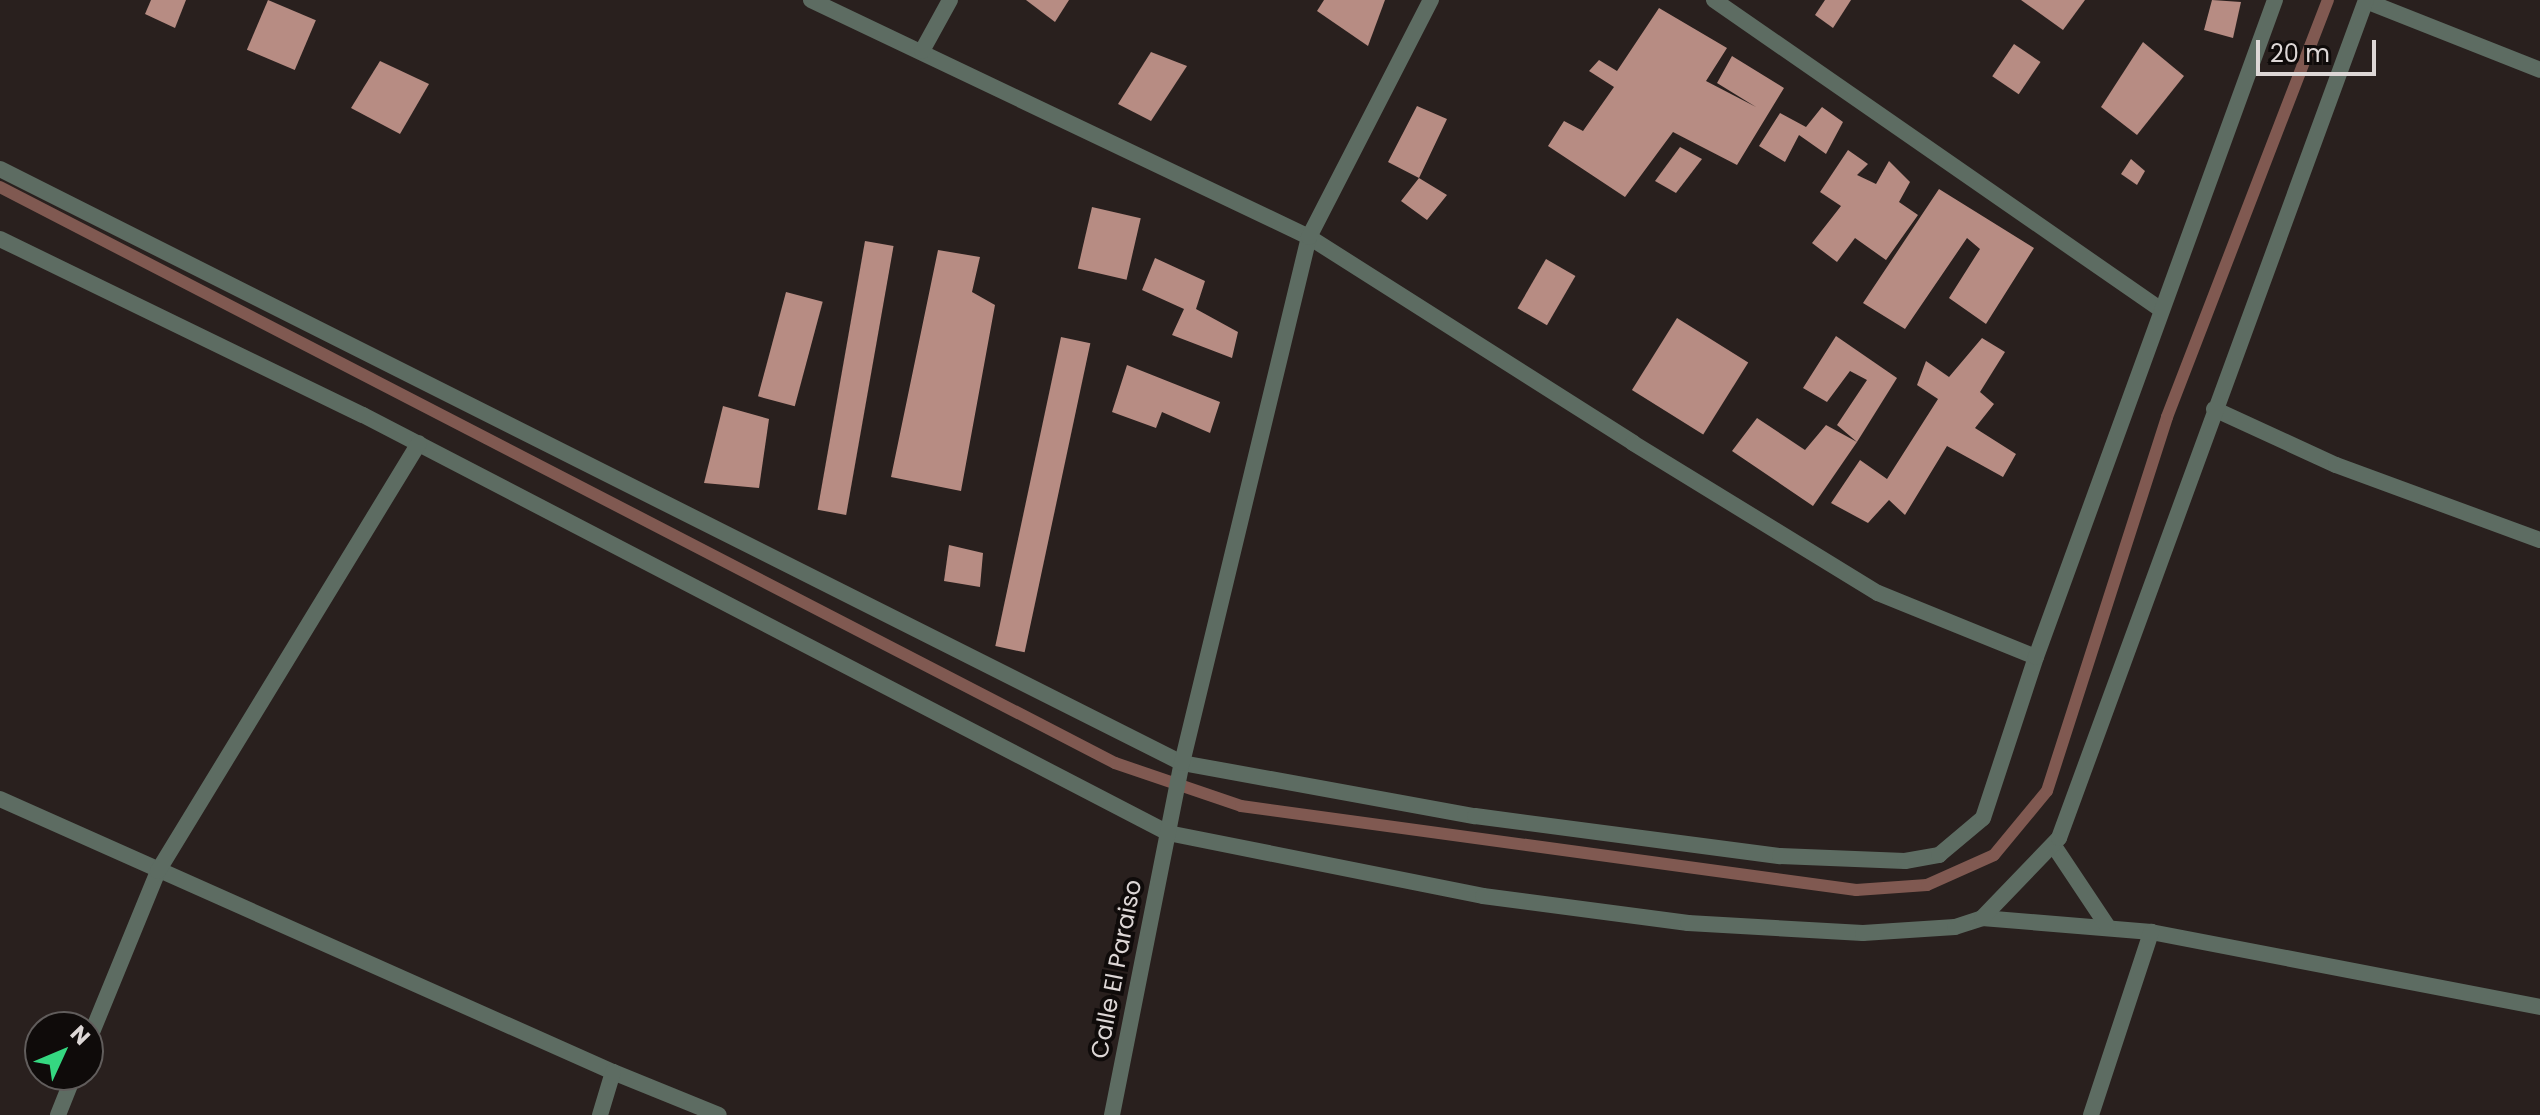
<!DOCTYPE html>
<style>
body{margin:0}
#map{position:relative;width:2540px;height:1115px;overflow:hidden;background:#29201e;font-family:Poppins,sans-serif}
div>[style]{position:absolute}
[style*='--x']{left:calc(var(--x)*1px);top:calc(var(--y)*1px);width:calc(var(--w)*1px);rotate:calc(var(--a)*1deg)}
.stream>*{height:12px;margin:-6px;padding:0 6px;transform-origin:6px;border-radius:6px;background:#805951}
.building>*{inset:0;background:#b78c83;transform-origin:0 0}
.minor>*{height:16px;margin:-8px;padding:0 8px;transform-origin:8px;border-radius:8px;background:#5d6c62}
span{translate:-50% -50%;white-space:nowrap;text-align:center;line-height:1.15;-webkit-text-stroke:8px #0f0b0a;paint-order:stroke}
.street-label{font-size:24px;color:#ddd7d6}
.north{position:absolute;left:24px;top:1011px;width:80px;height:80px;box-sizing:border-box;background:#0f0b0a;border:2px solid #615d5c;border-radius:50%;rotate:46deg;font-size:22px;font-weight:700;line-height:32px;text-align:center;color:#ddd7d6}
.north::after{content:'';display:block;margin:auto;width:28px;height:36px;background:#35d881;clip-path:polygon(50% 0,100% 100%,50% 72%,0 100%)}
.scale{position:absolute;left:2256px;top:40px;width:120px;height:36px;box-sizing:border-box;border:4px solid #ddd7d6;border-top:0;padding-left:10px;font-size:24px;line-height:28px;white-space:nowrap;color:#ddd7d6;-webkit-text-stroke:6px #0f0b0a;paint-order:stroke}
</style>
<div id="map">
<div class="stream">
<i style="--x:0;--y:187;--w:1255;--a:27.32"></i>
<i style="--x:1115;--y:763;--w:133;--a:18.8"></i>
<i style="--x:1241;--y:806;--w:621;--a:7.78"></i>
<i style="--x:1856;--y:890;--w:71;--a:-4"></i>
<i style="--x:1927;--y:885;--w:73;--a:-24.1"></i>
<i style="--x:1994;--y:855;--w:83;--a:-50.4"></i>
<i style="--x:2047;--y:791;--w:393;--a:-72.2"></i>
<i style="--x:2167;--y:417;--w:447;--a:-68.9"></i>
</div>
<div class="building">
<i style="clip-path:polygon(151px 0,186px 0,175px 28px,145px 14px)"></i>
<i style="left:268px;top:0;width:52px;height:54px;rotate:23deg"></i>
<i style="clip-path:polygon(1026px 0,1069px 0,1055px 22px)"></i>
<i style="clip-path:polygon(1324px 0,1385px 0,1368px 46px,1317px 11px)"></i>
<i style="clip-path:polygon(1825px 0,1851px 0,1833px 28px,1815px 15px)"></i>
<i style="clip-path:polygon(2021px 0,2085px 0,2063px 30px)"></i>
<i style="clip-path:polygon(2212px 0,2241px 2px,2233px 38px,2204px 30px)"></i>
<i style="clip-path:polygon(1659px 8px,1727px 48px,1706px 81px,1756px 107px,1717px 83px,1732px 56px,1784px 88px,1737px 165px,1673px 132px,1625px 197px,1548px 146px,1564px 121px,1583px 131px,1614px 87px,1589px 71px,1599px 60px,1617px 71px)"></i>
<i style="clip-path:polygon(2143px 42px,2184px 76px,2137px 135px,2101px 107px)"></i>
<i style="left:2014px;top:44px;width:32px;height:39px;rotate:34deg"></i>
<i style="clip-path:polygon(1151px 52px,1187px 66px,1151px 121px,1118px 104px)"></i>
<i style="clip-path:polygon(380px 61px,429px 84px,400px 134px,351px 108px)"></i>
<i style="clip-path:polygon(1417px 106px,1447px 119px,1419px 178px,1447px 195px,1427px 220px,1401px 201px,1419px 178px,1388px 162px)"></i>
<i style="clip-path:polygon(1822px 107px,1843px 122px,1826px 154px,1799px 135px,1785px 162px,1759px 146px,1780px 113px,1806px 127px)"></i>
<i style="clip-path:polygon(1680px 147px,1702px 159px,1676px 193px,1655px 181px)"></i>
<i style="clip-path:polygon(1848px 150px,1868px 164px,1857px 175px,1876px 184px,1889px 161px,1910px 182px,1899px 202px,1918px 215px,1886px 260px,1855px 238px,1837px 262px,1812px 243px,1841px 206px,1820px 192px)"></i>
<i style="clip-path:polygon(2131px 159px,2145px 171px,2137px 185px,2121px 174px)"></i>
<i style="clip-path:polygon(1939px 189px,2034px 248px,1986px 324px,1949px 298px,1980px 249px,1967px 238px,1905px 329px,1863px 303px)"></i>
<i style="left:1092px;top:207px;width:50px;height:63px;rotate:13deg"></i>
<i style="left:865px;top:241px;width:29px;height:273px;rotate:10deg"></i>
<i style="clip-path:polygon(938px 250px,980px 257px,972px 292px,995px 305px,961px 491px,891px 477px)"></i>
<i style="clip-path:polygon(1155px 258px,1205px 281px,1196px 309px,1238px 332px,1232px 358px,1172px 335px,1184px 309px,1142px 290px)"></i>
<i style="left:1546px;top:259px;width:34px;height:57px;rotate:30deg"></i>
<i style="left:786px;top:292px;width:38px;height:108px;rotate:15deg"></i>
<i style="left:1677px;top:318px;width:84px;height:85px;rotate:32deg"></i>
<i style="clip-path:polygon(1836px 336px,1897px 378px,1857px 442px,1813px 506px,1732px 451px,1757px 418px,1805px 450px,1826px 425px,1857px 442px,1837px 425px,1867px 380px,1850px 371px,1827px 402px,1803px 388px)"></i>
<i style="left:1061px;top:337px;width:30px;height:316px;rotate:12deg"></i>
<i style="clip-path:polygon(1982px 338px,2005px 352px,1980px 392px,1994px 404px,1975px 428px,2016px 454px,2003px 477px,1947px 446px,1905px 515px,1889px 500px,1868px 523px,1831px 503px,1860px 460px,1887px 479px,1938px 399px,1917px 385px,1926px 361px,1949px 377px)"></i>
<i style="clip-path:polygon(1127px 365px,1220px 402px,1210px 433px,1162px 412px,1156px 428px,1112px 412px)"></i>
<i style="clip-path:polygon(723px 406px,769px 419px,759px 488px,704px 483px)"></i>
<i style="clip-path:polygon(949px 545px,983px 553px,980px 587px,944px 581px)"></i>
</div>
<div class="minor">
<i style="--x:811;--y:0;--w:552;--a:25.45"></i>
<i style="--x:1309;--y:237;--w:384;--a:32.4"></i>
<i style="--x:1633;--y:443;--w:287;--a:31.5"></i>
<i style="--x:1878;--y:593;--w:170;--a:22.1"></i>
<i style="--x:1714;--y:0;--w:543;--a:34.72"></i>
<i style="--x:2366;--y:1;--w:187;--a:21.6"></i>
<i style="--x:922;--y:51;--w:58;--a:-61.2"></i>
<i style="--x:0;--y:169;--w:1323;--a:26.68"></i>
<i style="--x:1182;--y:763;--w:298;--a:10.3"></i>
<i style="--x:1475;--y:816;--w:308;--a:7.5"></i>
<i style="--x:1780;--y:856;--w:125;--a:2.3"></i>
<i style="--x:1905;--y:861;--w:35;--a:-10"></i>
<i style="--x:1939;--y:855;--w:57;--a:-40.1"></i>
<i style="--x:1983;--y:818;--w:169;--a:-71.8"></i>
<i style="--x:2036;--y:657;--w:699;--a:-70.01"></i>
<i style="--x:0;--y:239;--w:403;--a:25.9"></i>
<i style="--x:363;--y:415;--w:907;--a:27.44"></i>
<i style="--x:1168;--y:833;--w:321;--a:11.3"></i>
<i style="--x:1483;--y:896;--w:207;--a:7.5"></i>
<i style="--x:1688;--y:923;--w:175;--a:3.3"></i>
<i style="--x:1863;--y:933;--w:92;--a:-3.7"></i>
<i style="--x:1955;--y:927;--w:28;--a:-18"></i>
<i style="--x:1982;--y:918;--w:170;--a:4.7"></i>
<i style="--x:2151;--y:932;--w:396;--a:10.9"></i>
<i style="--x:2214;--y:409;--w:134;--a:24.7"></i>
<i style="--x:2336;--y:465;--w:217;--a:20.2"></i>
<i style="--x:0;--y:799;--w:671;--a:24.01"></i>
<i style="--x:613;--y:1072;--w:114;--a:22.1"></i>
<i style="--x:2054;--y:846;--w:97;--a:56.3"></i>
<i style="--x:1982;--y:918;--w:111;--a:-46.1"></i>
<i style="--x:2059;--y:838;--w:892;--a:-69.88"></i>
<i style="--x:88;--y:1042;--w:185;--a:-67.7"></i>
<i style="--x:158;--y:871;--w:501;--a:-58.62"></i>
<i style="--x:58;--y:1115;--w:43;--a:-68.2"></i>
<i style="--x:600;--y:1115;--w:45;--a:-73.2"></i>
<i style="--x:1112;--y:1115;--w:359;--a:-78.8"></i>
<i style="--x:1182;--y:763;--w:541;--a:-76.43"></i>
<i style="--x:1309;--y:237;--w:267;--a:-62.8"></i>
<i style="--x:2091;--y:1115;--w:193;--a:-71.8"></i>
</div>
<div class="street-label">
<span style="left:1116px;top:969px;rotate:-79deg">Calle El Paraiso</span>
</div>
<div class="north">N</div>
<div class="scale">20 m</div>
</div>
